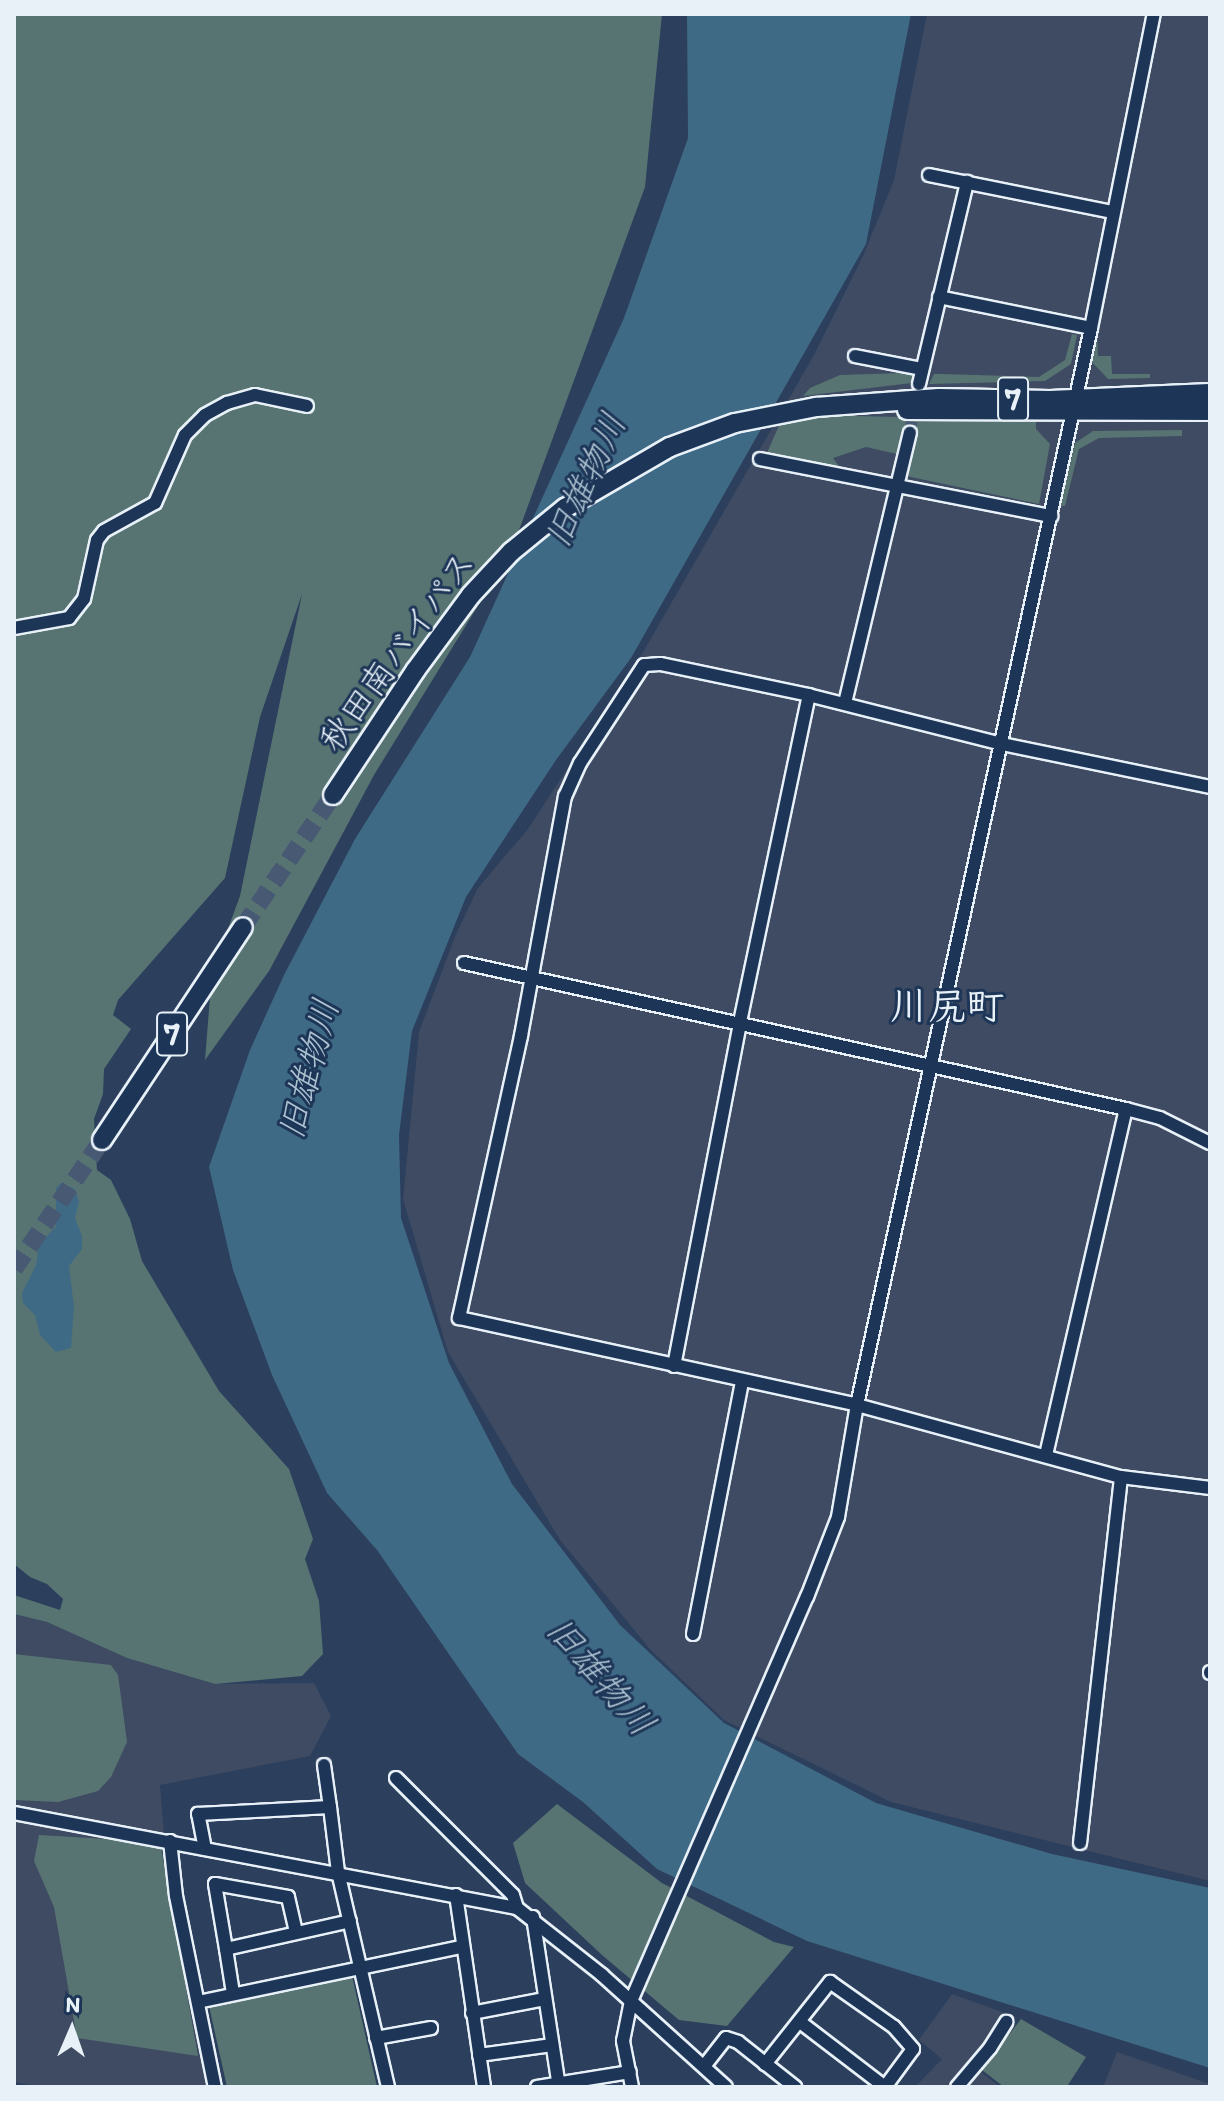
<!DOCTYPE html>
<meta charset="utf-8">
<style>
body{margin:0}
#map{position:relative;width:1224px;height:2101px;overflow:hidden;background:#2c3f5c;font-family:Itim,"Klee One",sans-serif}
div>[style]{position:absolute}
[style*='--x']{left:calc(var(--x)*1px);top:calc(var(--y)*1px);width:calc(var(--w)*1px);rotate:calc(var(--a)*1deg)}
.built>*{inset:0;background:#3e4b63}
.green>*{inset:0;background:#577472}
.water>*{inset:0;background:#3f6a86}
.minor-tunnel>*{height:12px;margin-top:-6px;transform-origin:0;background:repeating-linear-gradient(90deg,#485a73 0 12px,transparent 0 18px)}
.highway-tunnel>*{height:18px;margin-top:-9px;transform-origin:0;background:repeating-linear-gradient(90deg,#485a73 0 18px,transparent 0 27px)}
.roads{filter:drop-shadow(2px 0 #e8f1f8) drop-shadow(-2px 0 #e8f1f8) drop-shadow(0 2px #e8f1f8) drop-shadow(0 -2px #e8f1f8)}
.minor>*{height:12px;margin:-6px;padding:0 6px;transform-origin:6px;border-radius:6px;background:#1d3557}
.highway>*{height:18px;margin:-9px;padding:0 9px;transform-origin:9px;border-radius:9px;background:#1d3557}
span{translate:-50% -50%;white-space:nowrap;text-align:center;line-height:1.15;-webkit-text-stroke:6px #1d3557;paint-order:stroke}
.shield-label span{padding:2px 6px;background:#1d3557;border:2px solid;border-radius:6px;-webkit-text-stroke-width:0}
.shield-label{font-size:32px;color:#e8f1f8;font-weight:700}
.street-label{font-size:34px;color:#e8f1f8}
.water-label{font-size:36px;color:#adc2d0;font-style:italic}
.quarter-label{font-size:38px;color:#e8f1f8;font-weight:700}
.frame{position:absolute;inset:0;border:16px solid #e8f1f8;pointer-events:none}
.north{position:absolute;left:32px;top:1989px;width:80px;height:80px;-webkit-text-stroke:6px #1d3557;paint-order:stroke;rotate:2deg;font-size:22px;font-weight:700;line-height:32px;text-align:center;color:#e8f1f8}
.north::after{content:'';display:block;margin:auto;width:28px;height:36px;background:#e8f1f8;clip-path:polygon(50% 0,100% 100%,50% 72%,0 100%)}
</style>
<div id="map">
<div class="built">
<i style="clip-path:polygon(927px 14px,1210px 14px,1210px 1881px,891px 1802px,724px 1720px,650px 1649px,560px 1540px,448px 1352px,403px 1199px,419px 1032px,456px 934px,478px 888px,528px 829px,642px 654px,814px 355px,863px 256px,894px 180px)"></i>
<i style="clip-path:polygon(14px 1614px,47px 1622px,127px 1658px,215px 1684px,314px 1683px,331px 1716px,310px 1756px,160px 1785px,165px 1846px,210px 2087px,42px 2087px,14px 2082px)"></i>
<i style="clip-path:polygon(952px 1994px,1016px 2017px,980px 2071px,1000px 2087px,915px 2087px,942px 2059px,919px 2040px)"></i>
<i style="clip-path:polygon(1117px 2052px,1210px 2084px,1210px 2087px,1103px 2087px)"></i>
</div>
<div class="green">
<i style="clip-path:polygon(14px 14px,662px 14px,645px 187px,511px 552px,374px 775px,269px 971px,205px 1060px,212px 972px,240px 896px,302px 594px,260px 717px,225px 878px,118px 1000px,113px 1015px,131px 1029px,104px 1069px,103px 1094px,94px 1119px,97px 1170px,111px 1180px,130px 1219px,142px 1261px,219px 1391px,289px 1469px,313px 1539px,305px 1559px,319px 1601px,323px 1654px,302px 1676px,215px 1684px,127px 1658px,47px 1622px,14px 1614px,14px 1595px,60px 1610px,63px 1599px,47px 1584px,30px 1577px,14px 1564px)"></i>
<i style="clip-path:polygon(1097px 324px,1098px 356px,1111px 356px,1112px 374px,1150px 374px,1150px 378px,1108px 379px,1091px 361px)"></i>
<i style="clip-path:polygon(1072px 334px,1077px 335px,1071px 364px,1045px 381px,929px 384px,934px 374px,942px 374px,1039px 377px,1065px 360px)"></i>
<i style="clip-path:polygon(903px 373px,913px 376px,912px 383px,803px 396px,810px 388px,840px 375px)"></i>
<i style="clip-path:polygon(806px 415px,1036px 420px,1036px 429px,1050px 444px,1039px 504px,906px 476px,916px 431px,904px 430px,897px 454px,866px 447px,833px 458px,841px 469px,766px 455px,781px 421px)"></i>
<i style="clip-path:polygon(1182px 430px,1182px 436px,1099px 438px,1079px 449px,1065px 506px,1060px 506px,1075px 443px,1093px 431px)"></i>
<i style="clip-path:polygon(14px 1654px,111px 1665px,118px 1675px,127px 1742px,111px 1777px,98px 1791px,58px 1802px,14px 1800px)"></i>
<i style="clip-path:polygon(557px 1804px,662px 1883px,774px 1942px,794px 1947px,727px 2026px,679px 2020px,602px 1955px,525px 1883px,513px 1843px)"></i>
<i style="clip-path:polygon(39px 1835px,107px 1839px,161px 1848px,198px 2056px,77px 2038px,54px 1907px,34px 1861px)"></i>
<i style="clip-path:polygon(352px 1976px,377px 2087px,227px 2087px,209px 2006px)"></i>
<i style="clip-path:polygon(1021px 2019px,1086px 2057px,1068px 2085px,1071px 2087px,1004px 2087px,982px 2070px)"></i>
</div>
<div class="water">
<i style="clip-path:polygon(687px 14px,911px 14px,866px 244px,631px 658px,556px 760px,466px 897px,412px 1031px,399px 1135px,401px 1218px,449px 1363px,512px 1484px,620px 1625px,724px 1723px,876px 1803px,1052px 1854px,1210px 1888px,1210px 2068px,807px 1941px,657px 1869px,583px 1802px,518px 1754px,377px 1550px,327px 1493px,272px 1375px,233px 1270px,209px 1167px,250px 1050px,284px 975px,355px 839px,470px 657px,624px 318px,688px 138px)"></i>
<i style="clip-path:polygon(61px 1183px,75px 1189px,79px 1202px,75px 1218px,82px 1236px,82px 1249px,69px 1266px,74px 1307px,71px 1348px,56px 1352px,40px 1335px,35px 1315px,23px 1303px,22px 1293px,36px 1265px,39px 1245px,56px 1226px,56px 1188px)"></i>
</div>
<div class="minor-tunnel">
<i style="--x:910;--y:433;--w:30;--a:-81"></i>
</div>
<div class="highway-tunnel">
<i style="--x:243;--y:927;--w:160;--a:-55.7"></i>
<i style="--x:14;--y:1269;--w:156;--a:-55.7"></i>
</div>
<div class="roads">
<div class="minor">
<i style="--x:929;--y:175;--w:188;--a:11.4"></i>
<i style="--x:939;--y:297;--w:155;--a:11.5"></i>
<i style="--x:855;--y:356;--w:68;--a:11"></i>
<i style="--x:919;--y:384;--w:208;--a:-76.6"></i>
<i style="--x:760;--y:459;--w:297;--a:11.1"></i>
<i style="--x:14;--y:628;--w:56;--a:-10.3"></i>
<i style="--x:69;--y:618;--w:24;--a:-52"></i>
<i style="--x:84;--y:599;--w:60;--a:-77.6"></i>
<i style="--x:97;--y:540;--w:11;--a:-52"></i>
<i style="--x:104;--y:531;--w:58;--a:-28.8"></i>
<i style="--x:155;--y:503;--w:74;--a:-66.2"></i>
<i style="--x:185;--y:435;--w:28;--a:-45"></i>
<i style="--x:205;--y:415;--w:25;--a:-29"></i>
<i style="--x:227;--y:403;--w:29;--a:-16"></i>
<i style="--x:255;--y:395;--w:53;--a:11.9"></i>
<i style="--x:845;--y:703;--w:278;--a:-76.5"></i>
<i style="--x:1210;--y:787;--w:212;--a:-168.3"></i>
<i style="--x:1002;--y:744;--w:199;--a:-165.8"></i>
<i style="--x:809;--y:695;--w:152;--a:-168.2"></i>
<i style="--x:660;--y:664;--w:16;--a:176"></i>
<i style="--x:644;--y:665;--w:117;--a:123.1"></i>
<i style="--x:580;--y:763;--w:36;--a:114"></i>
<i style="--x:565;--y:796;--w:244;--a:100.4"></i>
<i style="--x:521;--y:1036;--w:289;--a:102.4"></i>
<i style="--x:459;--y:1318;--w:407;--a:12.3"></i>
<i style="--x:857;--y:1405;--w:274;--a:15.3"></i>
<i style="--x:1121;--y:1477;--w:90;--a:7"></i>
<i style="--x:464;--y:963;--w:678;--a:12.44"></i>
<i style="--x:1126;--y:1109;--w:35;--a:15"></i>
<i style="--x:1160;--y:1118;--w:56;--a:26.6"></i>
<i style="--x:674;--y:1366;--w:350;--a:-79.1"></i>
<i style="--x:740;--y:1022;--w:334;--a:-78.1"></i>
<i style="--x:1046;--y:1455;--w:355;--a:-77"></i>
<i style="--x:693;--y:1634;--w:258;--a:-79"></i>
<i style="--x:1210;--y:1673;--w:1;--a:-90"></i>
<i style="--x:324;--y:1765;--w:42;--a:81.9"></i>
<i style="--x:396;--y:1778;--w:165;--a:45"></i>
<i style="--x:513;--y:1895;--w:14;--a:73"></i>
<i style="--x:14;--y:1813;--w:512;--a:10.7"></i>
<i style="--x:517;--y:1908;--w:108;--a:38.2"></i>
<i style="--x:602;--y:1975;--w:167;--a:42.1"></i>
<i style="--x:170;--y:1841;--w:55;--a:83.8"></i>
<i style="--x:176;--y:1896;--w:195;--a:78.5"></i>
<i style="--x:1080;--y:1843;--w:368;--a:-83.6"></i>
<i style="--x:205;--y:1849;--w:36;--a:-101"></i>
<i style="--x:198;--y:1814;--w:132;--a:-3"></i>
<i style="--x:330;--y:1807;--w:65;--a:83"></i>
<i style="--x:338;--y:1872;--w:221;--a:76.9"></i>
<i style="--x:456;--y:1895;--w:194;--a:81.7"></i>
<i style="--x:533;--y:1917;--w:172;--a:81.3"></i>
<i style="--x:296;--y:1932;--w:36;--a:-103"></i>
<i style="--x:288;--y:1897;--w:74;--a:-169.9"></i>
<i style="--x:215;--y:1884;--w:66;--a:80.4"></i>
<i style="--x:226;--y:1949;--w:127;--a:-12.7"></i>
<i style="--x:226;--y:1949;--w:45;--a:81"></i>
<i style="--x:198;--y:2002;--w:269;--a:-11.8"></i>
<i style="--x:472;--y:2013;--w:74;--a:-10.9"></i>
<i style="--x:800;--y:2022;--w:107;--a:37.4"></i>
<i style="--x:376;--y:2038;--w:56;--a:-10.3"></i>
<i style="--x:479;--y:2055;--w:74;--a:-7.8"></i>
<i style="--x:765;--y:2064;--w:105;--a:-51.6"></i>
<i style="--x:830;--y:1982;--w:78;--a:35.1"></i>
<i style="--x:894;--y:2027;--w:29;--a:49"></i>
<i style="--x:913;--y:2049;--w:47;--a:126.4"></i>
<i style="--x:705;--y:2065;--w:34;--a:-52"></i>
<i style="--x:726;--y:2038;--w:13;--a:18"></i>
<i style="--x:738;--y:2042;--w:73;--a:38.3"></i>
<i style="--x:537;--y:2087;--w:94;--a:-9.2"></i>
<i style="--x:632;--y:2087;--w:47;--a:-101.1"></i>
<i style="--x:623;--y:2041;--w:41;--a:-78.7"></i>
<i style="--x:631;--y:2001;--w:441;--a:-66.5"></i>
<i style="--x:807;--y:1597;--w:86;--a:-68.8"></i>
<i style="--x:838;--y:1517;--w:114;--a:-80.4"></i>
<i style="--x:857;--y:1405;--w:1102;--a:-77.74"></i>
<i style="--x:1091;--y:328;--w:320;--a:-78.7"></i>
<i style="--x:957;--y:2087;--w:51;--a:-49.8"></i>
<i style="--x:990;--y:2048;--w:31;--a:-58"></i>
</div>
<div class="highway">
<i style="--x:907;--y:410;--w:303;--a:0.2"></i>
<i style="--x:333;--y:795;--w:149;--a:-56.5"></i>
<i style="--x:415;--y:671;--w:94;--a:-53.6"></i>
<i style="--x:471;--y:595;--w:59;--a:-47.1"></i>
<i style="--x:511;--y:552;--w:70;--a:-39.2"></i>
<i style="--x:565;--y:508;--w:121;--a:-30.2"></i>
<i style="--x:670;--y:447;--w:69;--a:-20.3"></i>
<i style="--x:735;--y:423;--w:83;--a:-11.2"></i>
<i style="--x:816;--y:407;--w:123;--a:-4.2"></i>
<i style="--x:939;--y:398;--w:111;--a:1"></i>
<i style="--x:1050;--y:400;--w:160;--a:-2.5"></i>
<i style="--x:102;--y:1140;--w:255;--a:-56.5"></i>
</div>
</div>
<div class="shield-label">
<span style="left:1013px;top:399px">7</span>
<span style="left:172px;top:1034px">7</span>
</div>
<div class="street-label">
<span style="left:397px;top:651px;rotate:-54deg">秋田南バイパス</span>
</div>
<div class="water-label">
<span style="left:585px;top:480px;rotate:-65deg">旧雄物川</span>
<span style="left:308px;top:1069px;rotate:-75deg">旧雄物川</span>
<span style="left:601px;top:1676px;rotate:49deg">旧雄物川</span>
</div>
<div class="quarter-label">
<span style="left:947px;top:1007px">川尻町</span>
</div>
<div class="frame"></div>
<div class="north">N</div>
</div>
